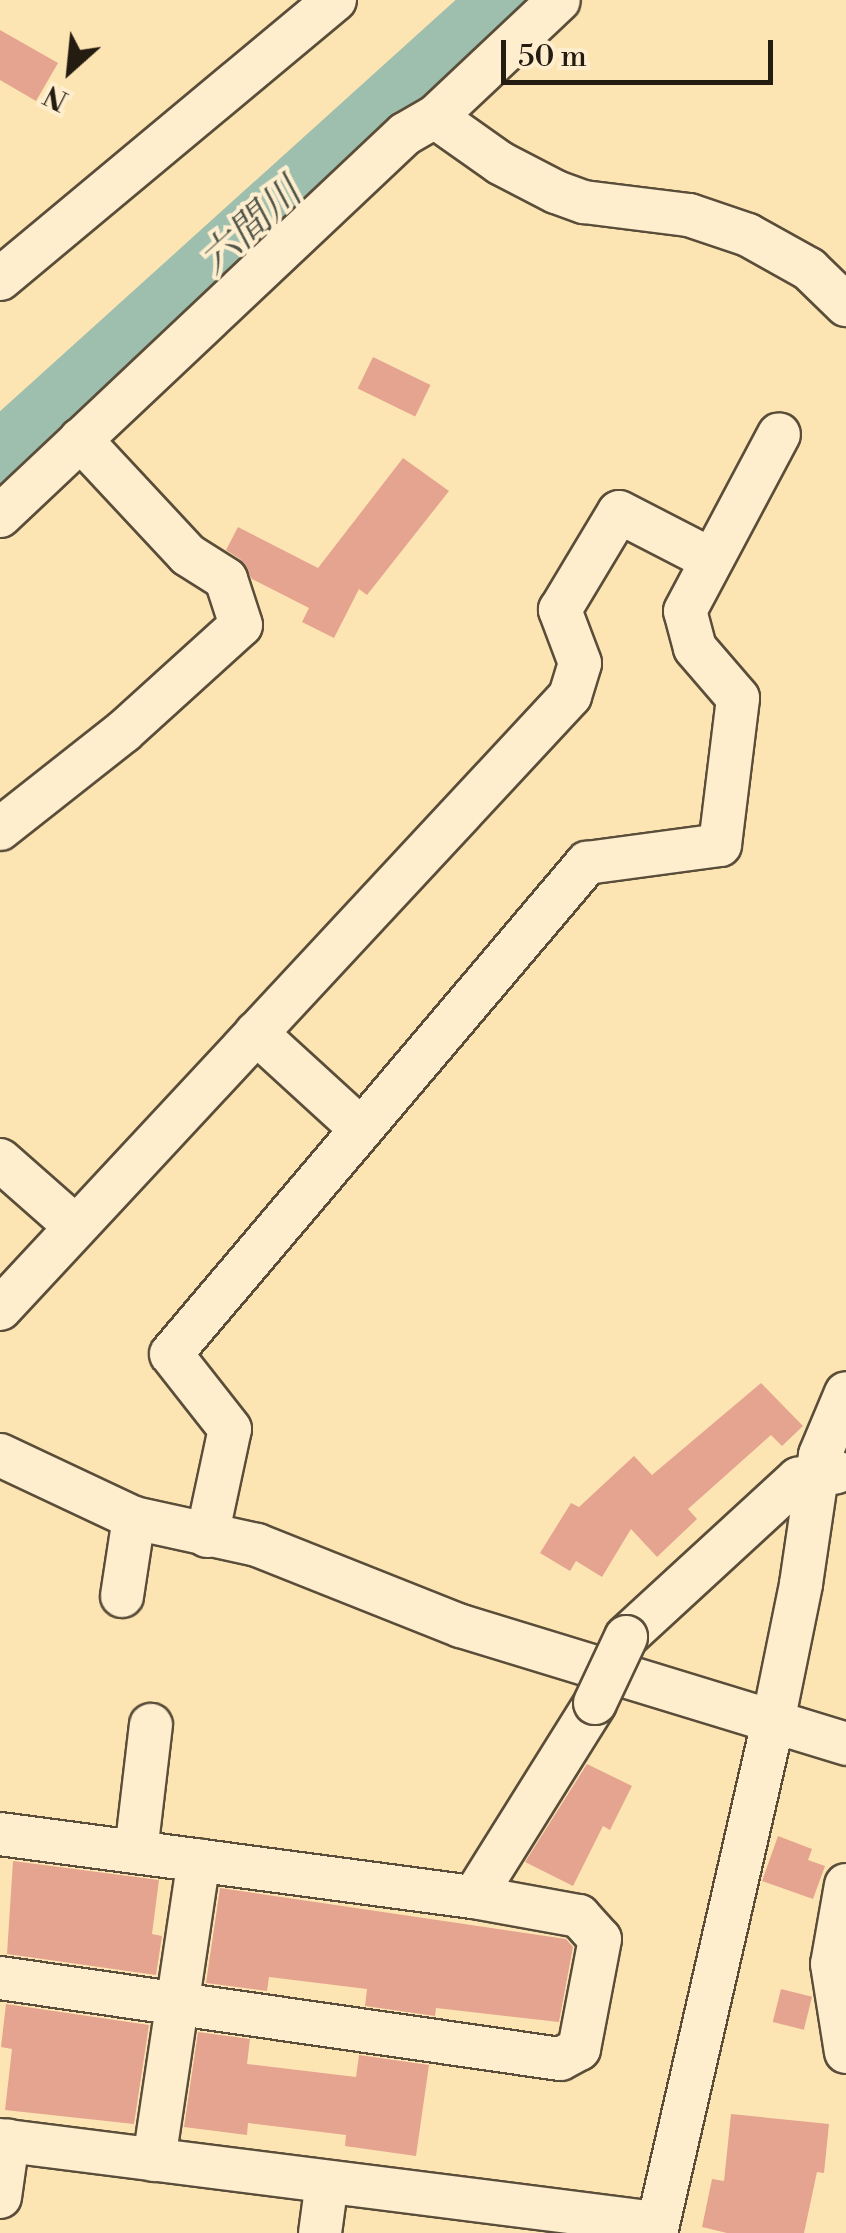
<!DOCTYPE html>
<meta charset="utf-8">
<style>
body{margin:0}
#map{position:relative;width:846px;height:2233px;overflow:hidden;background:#fde5b3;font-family:"Libre Bodoni","Noto Serif JP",serif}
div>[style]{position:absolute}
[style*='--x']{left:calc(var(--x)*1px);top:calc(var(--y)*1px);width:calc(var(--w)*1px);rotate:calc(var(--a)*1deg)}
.river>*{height:65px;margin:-32.5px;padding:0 32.5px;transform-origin:32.5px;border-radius:32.5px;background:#9fbfae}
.building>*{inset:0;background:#e5a48f;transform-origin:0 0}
.roads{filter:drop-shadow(2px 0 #5a4e3a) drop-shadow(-2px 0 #5a4e3a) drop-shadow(0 2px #5a4e3a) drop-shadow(0 -2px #5a4e3a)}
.minor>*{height:42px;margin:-21px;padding:0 21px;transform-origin:21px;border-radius:21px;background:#feeece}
.bridges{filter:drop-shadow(2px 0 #5a4e3a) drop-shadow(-2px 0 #5a4e3a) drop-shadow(0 2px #5a4e3a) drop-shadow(0 -2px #5a4e3a)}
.minor-bridge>*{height:42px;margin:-21px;padding:0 21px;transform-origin:21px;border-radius:21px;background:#feeece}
span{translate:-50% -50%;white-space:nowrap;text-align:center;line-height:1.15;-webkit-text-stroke:8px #feeece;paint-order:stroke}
.water-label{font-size:40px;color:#4f5448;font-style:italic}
.north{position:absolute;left:20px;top:20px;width:100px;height:100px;-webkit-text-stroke:8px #feeece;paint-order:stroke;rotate:207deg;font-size:28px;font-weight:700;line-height:40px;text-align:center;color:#241b11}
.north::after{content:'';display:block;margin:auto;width:35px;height:45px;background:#241b11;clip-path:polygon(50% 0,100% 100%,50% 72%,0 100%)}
.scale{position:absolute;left:501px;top:40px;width:272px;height:45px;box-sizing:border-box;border:5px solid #241b11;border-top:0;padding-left:12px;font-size:30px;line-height:35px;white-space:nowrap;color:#241b11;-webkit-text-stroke:8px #feeece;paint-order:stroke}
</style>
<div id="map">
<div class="river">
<i style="--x:0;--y:454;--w:678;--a:-42.07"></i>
</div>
<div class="building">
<i style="clip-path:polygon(0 30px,58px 63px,36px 101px,0 80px)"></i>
<i style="left:373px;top:357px;width:64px;height:35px;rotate:26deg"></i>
<i style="clip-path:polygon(403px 458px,449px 491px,367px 595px,359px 589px,334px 638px,302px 622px,309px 608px,252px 579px,240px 559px,226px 550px,238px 527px,318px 568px)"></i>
<i style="clip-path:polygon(761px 1383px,803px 1426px,782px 1446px,771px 1435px,688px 1509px,697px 1519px,657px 1557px,631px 1529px,602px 1577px,576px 1561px,570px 1571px,540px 1553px,571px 1503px,579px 1507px,634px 1456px,652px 1475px)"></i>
<i style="clip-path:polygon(587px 1764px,632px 1786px,610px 1830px,603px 1826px,573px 1886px,525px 1862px)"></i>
<i style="clip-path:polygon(778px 1836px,812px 1849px,808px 1860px,825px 1866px,813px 1899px,762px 1881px)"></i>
<i style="clip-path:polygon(13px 1861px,159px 1880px,152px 1934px,162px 1936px,156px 1975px,7px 1954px)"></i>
<i style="clip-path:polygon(220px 1888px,566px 1939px,573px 1947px,559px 2022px,436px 2008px,435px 2016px,365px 2006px,367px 1989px,269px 1977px,267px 1991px,206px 1983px)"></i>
<i style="left:781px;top:1989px;width:32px;height:34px;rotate:14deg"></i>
<i style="clip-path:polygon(6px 2004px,149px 2025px,134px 2124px,5px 2110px,12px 2049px,1px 2047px)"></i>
<i style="clip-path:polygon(198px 2032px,250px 2039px,247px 2064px,356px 2077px,359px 2055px,429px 2065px,416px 2156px,345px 2146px,346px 2135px,248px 2123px,247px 2135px,184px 2127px)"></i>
<i style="clip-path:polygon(731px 2114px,829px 2124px,824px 2173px,817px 2172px,804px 2233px,727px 2233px,702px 2227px,712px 2179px,724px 2181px)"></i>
</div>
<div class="roads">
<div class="minor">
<i style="--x:435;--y:117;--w:80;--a:35.3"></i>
<i style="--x:500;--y:163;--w:63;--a:27.4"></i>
<i style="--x:556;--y:192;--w:30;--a:20"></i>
<i style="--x:584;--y:202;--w:106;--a:7.1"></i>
<i style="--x:689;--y:215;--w:62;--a:18.7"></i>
<i style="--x:748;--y:235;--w:70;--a:29.1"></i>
<i style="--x:809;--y:269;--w:52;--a:44.2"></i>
<i style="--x:0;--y:279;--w:436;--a:-39.8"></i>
<i style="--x:0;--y:516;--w:557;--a:-43.33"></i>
<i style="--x:405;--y:134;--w:34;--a:-30"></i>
<i style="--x:435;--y:117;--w:170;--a:-43.3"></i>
<i style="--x:0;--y:829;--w:157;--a:-38.3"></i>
<i style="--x:123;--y:732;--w:159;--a:-42.2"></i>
<i style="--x:241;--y:625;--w:48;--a:-108.1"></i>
<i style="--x:226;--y:579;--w:45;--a:-147.7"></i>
<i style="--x:188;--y:555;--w:158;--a:-133"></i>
<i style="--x:256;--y:1033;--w:142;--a:42.4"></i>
<i style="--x:0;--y:1160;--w:101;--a:41.4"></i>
<i style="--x:0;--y:1309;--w:837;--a:-47.08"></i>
<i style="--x:570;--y:696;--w:34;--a:-73"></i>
<i style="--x:580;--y:663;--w:57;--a:-110.7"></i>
<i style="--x:560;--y:610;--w:114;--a:-59"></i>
<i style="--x:619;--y:512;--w:102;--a:27.3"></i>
<i style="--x:0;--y:1455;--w:148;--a:25.2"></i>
<i style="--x:134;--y:1518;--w:126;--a:12.4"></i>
<i style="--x:257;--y:1545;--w:219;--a:21.7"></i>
<i style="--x:461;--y:1626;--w:403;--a:17"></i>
<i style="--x:207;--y:1536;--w:109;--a:-77.9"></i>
<i style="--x:230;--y:1429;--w:95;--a:-128.2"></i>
<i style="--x:171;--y:1354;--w:644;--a:-49.73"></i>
<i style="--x:587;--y:863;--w:134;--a:-7.7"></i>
<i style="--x:720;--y:845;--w:148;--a:-83"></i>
<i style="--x:738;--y:698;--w:66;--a:-130.7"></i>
<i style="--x:695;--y:648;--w:38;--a:-105"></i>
<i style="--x:685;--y:611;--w:200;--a:-62"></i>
<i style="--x:122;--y:1596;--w:79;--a:-81.3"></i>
<i style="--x:626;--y:1637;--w:234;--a:-42.6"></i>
<i style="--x:798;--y:1479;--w:39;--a:-10"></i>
<i style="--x:0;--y:1834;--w:478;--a:7.6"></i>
<i style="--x:474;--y:1897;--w:107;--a:10.3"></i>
<i style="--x:579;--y:1916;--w:31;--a:48"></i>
<i style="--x:600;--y:1939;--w:112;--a:100.8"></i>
<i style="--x:579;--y:2049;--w:21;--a:152"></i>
<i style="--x:560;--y:2059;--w:566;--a:-171.77"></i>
<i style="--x:136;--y:1852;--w:128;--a:-83.3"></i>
<i style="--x:846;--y:1885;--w:80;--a:100"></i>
<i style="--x:832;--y:1964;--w:89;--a:81"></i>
<i style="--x:474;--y:1897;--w:229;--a:-58"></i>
<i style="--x:0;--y:2140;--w:661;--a:7.21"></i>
<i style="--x:154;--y:2160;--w:303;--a:-81.5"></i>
<i style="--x:0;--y:2197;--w:57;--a:-81.9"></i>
<i style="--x:320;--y:2233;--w:51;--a:-82.2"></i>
<i style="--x:656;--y:2233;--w:524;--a:-77.1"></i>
<i style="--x:773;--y:1722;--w:141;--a:-78.5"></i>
<i style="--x:801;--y:1584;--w:130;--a:-81.6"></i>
<i style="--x:820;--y:1455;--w:67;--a:-67.2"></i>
</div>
</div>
<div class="bridges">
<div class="minor-bridge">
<i style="--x:595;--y:1703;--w:73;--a:-64.8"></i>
</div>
</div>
<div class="water-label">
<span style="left:251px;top:227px;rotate:-42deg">六間川</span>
</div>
<div class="north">N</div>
<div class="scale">50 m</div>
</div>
